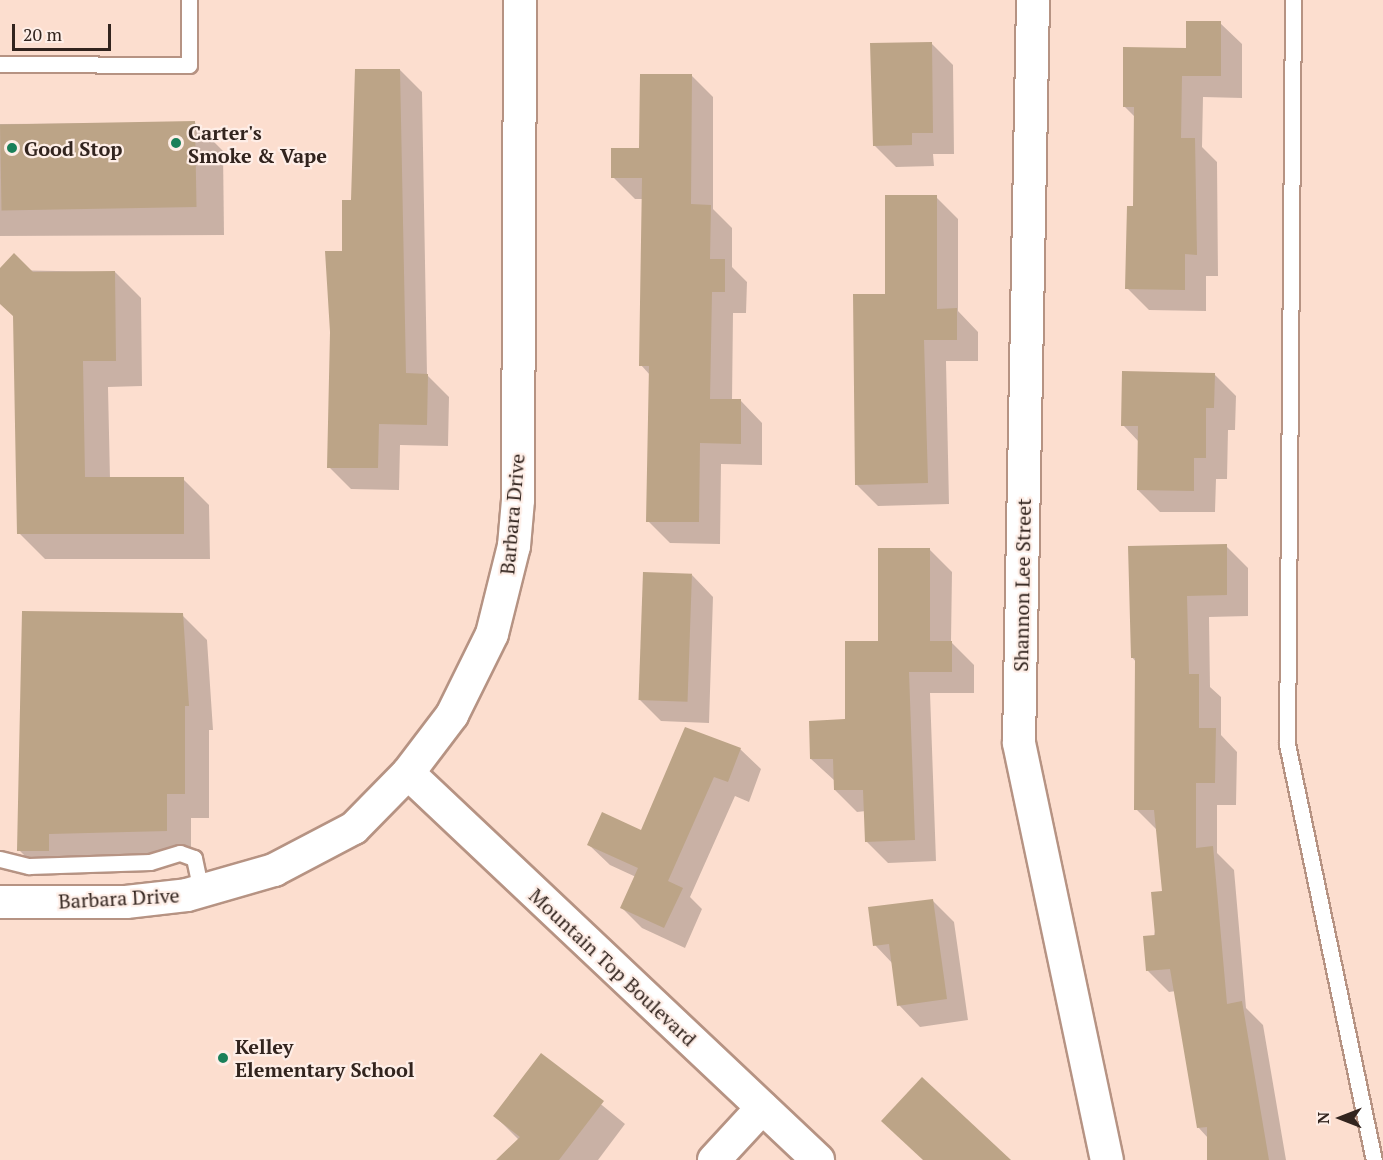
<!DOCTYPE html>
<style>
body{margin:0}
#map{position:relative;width:1383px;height:1160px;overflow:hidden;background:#fcdecf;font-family:"PT Serif",serif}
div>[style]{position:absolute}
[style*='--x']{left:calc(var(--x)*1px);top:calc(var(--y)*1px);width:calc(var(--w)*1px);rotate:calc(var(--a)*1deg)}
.shadow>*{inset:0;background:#0003}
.building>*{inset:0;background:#bca487;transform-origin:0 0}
.roads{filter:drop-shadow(2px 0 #b69383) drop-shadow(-2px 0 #b69383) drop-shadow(0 2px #b69383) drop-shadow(0 -2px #b69383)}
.lane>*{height:15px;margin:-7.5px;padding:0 7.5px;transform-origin:7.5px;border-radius:7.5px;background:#fff}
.street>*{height:32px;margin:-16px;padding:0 16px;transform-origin:16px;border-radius:16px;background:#fff}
.dots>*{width:16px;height:16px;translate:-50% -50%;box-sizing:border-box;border:3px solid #feeee7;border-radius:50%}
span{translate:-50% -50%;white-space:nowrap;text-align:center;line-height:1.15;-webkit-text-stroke:4.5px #feeee7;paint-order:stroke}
.poi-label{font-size:20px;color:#32241e;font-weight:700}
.left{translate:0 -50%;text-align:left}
.street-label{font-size:20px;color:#32241e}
.north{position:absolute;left:1311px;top:1088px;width:60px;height:60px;-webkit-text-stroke:4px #feeee7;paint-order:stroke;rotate:270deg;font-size:16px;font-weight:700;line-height:24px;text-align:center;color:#32241e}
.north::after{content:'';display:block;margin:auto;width:21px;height:27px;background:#32241e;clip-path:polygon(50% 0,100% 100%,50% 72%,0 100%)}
.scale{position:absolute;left:12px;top:24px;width:99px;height:27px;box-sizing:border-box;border:3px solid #32241e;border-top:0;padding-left:8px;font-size:18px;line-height:21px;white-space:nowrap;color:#32241e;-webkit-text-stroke:4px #feeee7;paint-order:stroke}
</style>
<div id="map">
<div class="shadow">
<i style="clip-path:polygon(1220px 23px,1242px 44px,1242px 98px,1203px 97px,1202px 147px,1217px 162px,1218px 276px,1206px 276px,1206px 311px,1149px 310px,1127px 288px,1134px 208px,1135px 117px,1124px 106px)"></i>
<i style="clip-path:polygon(931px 43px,953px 65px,954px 154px,933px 154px,934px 166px,896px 167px,874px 145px)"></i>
<i style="clip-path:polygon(400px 70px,422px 92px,427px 375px,449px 397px,448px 446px,400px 445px,399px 490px,351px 489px,329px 467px,344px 252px,353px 202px)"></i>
<i style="clip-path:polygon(692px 76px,713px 97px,713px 209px,732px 228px,732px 267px,747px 282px,746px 313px,733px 313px,732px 401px,741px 401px,762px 423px,762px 465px,721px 464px,720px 544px,670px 543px,648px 521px,650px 375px,641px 365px,644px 199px,635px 199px,613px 177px,641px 150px)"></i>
<i style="clip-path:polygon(195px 123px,223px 151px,224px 235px,0 236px,0 124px)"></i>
<i style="clip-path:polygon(936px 197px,958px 219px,958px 311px,978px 332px,978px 361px,946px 361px,949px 504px,878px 506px,856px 484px,886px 295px)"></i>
<i style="clip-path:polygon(0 270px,115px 272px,141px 298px,142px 386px,108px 387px,110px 479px,183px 479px,209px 505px,210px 559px,45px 559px,19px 533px,14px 316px,0 302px)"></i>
<i style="clip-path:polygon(1214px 374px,1236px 396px,1235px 430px,1228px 430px,1227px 479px,1216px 479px,1215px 512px,1160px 512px,1138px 490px,1139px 442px,1123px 425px)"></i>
<i style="clip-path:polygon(1226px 546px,1248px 568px,1248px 616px,1209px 617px,1210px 687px,1221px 697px,1221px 735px,1237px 752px,1236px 805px,1217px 805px,1217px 853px,1234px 870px,1246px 1008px,1263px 1025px,1286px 1160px,1209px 1160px,1208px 1138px,1198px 1127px,1176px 991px,1169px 992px,1147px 970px,1163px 892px,1157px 830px,1136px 809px,1136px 662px,1132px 657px)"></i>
<i style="clip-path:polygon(930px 550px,952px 572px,951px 642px,974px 665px,974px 693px,930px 693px,936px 861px,888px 863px,866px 841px,866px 811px,857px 812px,835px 790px,835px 781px,811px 759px,847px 721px,880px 642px)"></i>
<i style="clip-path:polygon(692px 575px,713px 597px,709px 723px,661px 721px,639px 699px)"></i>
<i style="clip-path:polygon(182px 615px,207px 640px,213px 730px,209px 730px,209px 818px,191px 818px,191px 855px,73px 858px,73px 875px,44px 875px,19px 850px)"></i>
<i style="clip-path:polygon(740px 749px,761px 769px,749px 802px,735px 796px,690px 897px,702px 909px,685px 948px,642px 928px,622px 908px,636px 877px,610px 865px,589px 845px,642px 832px)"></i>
<i style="clip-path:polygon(932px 900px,954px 922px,968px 1020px,920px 1027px,899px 1005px,893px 964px,875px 945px)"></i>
<i style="clip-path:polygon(541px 1055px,625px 1124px,598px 1160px,498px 1160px,519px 1140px,495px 1116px)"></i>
</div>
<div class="building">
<i style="clip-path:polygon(1186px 21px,1221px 21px,1221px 76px,1182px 76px,1181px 138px,1195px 138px,1197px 255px,1185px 254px,1185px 290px,1125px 289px,1127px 206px,1133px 206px,1134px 107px,1123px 107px,1123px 47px,1186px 48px)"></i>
<i style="clip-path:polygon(932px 42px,933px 133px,912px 133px,912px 145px,873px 146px,870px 43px)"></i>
<i style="clip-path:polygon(355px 69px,400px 69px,406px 373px,428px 374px,427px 425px,379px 424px,378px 468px,327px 468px,330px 332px,325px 251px,342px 251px,342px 200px,351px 200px)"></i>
<i style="clip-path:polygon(640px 74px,692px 74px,691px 204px,711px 205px,710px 259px,725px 259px,725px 292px,712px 292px,710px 399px,741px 399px,741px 444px,700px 443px,699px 522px,646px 522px,649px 366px,639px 366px,642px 178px,611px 178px,611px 148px,639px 148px)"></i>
<i style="left:195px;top:121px;width:86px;height:195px;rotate:89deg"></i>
<i style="clip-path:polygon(885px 195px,937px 195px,937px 309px,957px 308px,957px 340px,924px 340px,928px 483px,855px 485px,853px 294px,885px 294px)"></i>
<i style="clip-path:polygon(14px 253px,33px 272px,115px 271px,116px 361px,83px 361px,85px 477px,184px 477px,184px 534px,17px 534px,13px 316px,0 304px,0 268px)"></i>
<i style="clip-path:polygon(1122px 371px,1215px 373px,1214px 408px,1206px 408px,1206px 458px,1194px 458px,1194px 491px,1137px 490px,1138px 426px,1121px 426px)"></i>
<i style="clip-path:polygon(1227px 544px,1227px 595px,1187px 596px,1189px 674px,1199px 674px,1199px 728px,1216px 728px,1215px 783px,1196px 783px,1196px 848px,1213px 846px,1227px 1004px,1242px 1001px,1269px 1160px,1207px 1160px,1207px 1127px,1197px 1128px,1170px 969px,1146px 971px,1143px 936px,1155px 935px,1151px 892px,1162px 891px,1154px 810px,1134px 810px,1135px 658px,1131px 658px,1128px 546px)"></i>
<i style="clip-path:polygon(878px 548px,930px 548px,930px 641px,952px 641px,952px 672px,909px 672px,915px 840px,865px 842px,863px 790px,834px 790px,833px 759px,810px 759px,809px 721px,845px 719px,845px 641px,878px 641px)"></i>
<i style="left:643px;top:572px;width:49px;height:128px;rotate:2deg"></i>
<i style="clip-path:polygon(22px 611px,183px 613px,189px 706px,185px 706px,185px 794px,167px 794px,167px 831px,49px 834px,49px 851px,17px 851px)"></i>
<i style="clip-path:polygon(685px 727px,741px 748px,728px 782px,714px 777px,668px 881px,683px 888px,664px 928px,620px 908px,638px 868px,587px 845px,602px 812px,641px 830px)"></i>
<i style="clip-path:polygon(933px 899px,947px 999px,897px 1006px,889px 944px,873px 946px,868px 907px)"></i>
<i style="clip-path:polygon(541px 1053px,604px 1101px,559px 1160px,496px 1160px,520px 1137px,493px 1116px)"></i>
<i style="clip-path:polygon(922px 1077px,1011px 1160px,923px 1160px,881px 1121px)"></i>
</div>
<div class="roads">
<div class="lane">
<i style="--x:1293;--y:0;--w:744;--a:90.46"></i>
<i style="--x:1287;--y:744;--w:425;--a:78.2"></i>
<i style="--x:0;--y:64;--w:189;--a:0.3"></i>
<i style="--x:189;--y:65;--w:65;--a:-90"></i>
<i style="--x:0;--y:859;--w:30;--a:14"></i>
<i style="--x:29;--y:866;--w:121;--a:-1.9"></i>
<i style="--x:150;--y:862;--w:31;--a:-17"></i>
<i style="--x:180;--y:853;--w:15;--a:20"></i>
<i style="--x:194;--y:858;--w:35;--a:78"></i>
</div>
<div class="street">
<i style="--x:1033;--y:0;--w:743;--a:91.08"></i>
<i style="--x:1019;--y:743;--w:426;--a:78.1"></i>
<i style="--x:408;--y:773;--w:564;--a:43.35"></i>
<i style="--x:0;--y:902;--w:126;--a:0"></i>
<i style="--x:126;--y:902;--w:61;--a:-6.5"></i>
<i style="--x:187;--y:895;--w:91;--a:-16"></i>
<i style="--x:274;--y:870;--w:90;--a:-27.7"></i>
<i style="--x:354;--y:828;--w:77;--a:-45.5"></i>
<i style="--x:408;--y:773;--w:73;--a:-52.8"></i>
<i style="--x:452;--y:715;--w:90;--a:-63.7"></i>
<i style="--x:492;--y:634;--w:91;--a:-76"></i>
<i style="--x:514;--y:546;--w:46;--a:-85"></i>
<i style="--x:518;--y:500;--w:500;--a:-89.77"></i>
<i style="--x:714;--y:1160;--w:71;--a:-47.3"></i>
</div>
</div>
<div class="dots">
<i style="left:176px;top:143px;background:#1a805a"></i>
<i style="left:12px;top:148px;background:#1a805a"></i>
<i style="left:223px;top:1058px;background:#1a805a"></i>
</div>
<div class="poi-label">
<span class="left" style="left:188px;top:144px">Carter's<br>Smoke &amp; Vape</span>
<span class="left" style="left:24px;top:148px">Good Stop</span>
<span class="left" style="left:235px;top:1058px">Kelley<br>Elementary School</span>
</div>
<div class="street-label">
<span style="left:512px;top:514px;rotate:-85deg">Barbara Drive</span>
<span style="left:1022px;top:585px;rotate:-89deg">Shannon Lee Street</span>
<span style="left:119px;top:898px;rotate:-3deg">Barbara Drive</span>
<span style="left:613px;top:967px;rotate:43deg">Mountain Top Boulevard</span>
</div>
<div class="north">N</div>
<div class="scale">20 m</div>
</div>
